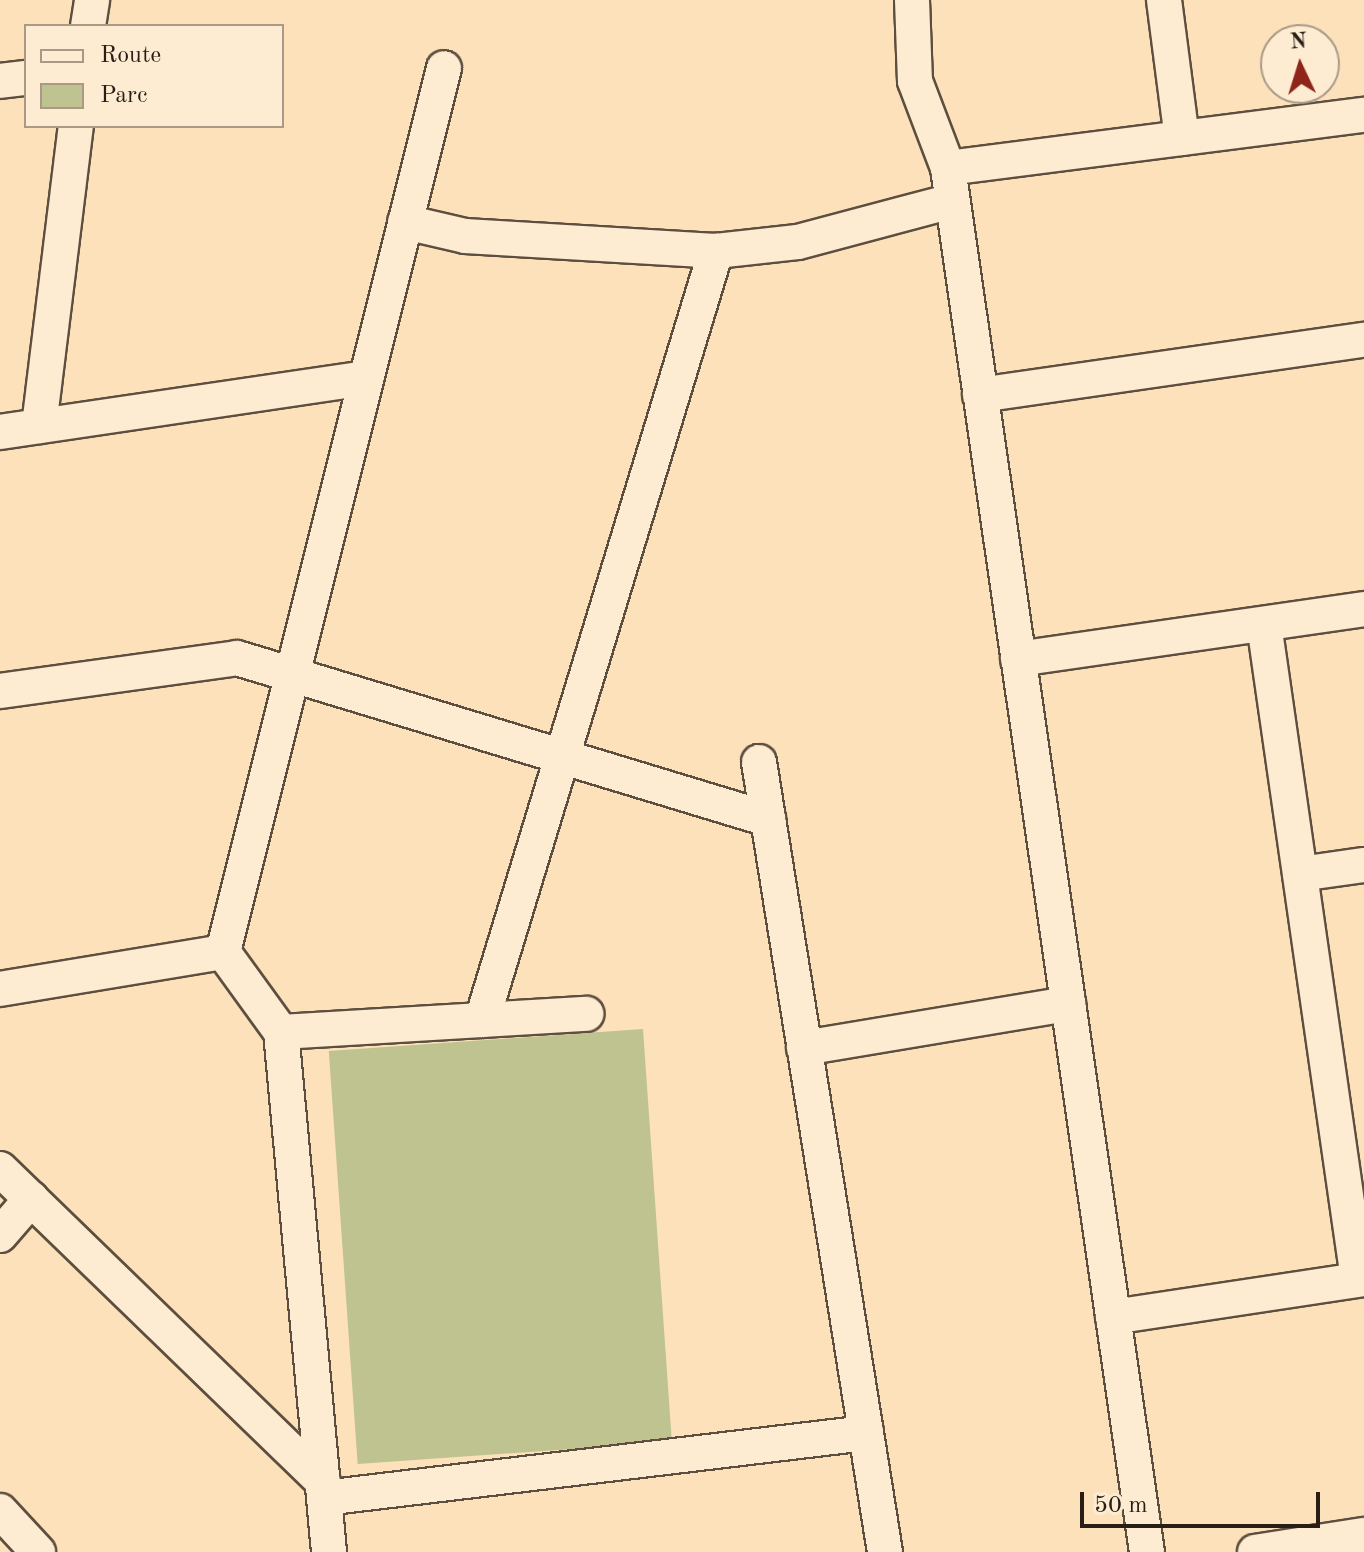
<!DOCTYPE html>
<style>
body{margin:0}
#map{position:relative;width:1364px;height:1552px;overflow:hidden;background:#fde1ba;font-family:"Old Standard TT",serif}
div>[style]{position:absolute}
[style*='--x']{left:calc(var(--x)*1px);top:calc(var(--y)*1px);width:calc(var(--w)*1px);rotate:calc(var(--a)*1deg)}
.green>*{inset:0;background:#bfc390;transform-origin:0 0}
.roads{filter:drop-shadow(2px 0 #5d4f3f) drop-shadow(-2px 0 #5d4f3f) drop-shadow(0 2px #5d4f3f) drop-shadow(0 -2px #5d4f3f)}
.minor>*{height:34px;margin:-17px;padding:0 17px;transform-origin:17px;border-radius:17px;background:#feecd2}
span{translate:-50% -50%;white-space:nowrap;text-align:center;line-height:1.15;-webkit-text-stroke:6px #feecd2;paint-order:stroke}
.legend{position:absolute;left:24px;top:24px;width:260px;height:104px;box-sizing:border-box;background:#feecd2;border:2px solid #a89a87;margin:0;padding:10px 14px;list-style:none;font-size:24px;color:#281e16}
.legend li{display:flex;align-items:center;gap:16px;height:40px}
.legend b{width:40px;border:2px solid #a89a87}
.north{position:absolute;left:1260px;top:24px;width:80px;height:80px;box-sizing:border-box;background:#feecd2;border:2px solid #a89a87;border-radius:50%;rotate:356deg;font-size:22px;font-weight:700;line-height:32px;text-align:center;color:#281e16}
.north::after{content:'';display:block;margin:auto;width:28px;height:36px;background:#8f2418;clip-path:polygon(50% 0,100% 100%,50% 72%,0 100%)}
.scale{position:absolute;left:1080px;top:1492px;width:240px;height:36px;box-sizing:border-box;border:4px solid #281e16;border-top:0;padding-left:10px;font-size:24px;line-height:28px;white-space:nowrap;color:#281e16;-webkit-text-stroke:6px #feecd2;paint-order:stroke}
</style>
<div id="map">
<div class="green">
<i style="left:643px;top:1029px;width:414px;height:315px;rotate:86deg"></i>
</div>
<div class="roads">
<div class="minor">
<i style="--x:912;--y:0;--w:81;--a:87.9"></i>
<i style="--x:915;--y:81;--w:93;--a:69.2"></i>
<i style="--x:948;--y:168;--w:1398;--a:81.82"></i>
<i style="--x:1164;--y:0;--w:139;--a:82.6"></i>
<i style="--x:88;--y:26;--w:26;--a:-81"></i>
<i style="--x:0;--y:81;--w:26;--a:-7"></i>
<i style="--x:948;--y:168;--w:419;--a:-7.3"></i>
<i style="--x:405;--y:222;--w:62;--a:13.1"></i>
<i style="--x:465;--y:236;--w:251;--a:3.4"></i>
<i style="--x:716;--y:251;--w:82;--a:-6.3"></i>
<i style="--x:798;--y:242;--w:159;--a:-14.9"></i>
<i style="--x:980;--y:395;--w:388;--a:-8.2"></i>
<i style="--x:39;--y:426;--w:302;--a:-83"></i>
<i style="--x:0;--y:432;--w:370;--a:-8.4"></i>
<i style="--x:1264;--y:624;--w:662;--a:81.83"></i>
<i style="--x:1018;--y:659;--w:350;--a:-8.2"></i>
<i style="--x:0;--y:691;--w:239;--a:-7.9"></i>
<i style="--x:237;--y:658;--w:555;--a:16.87"></i>
<i style="--x:759;--y:762;--w:800;--a:80.94"></i>
<i style="--x:1300;--y:874;--w:65;--a:-8"></i>
<i style="--x:0;--y:989;--w:226;--a:-9.4"></i>
<i style="--x:482;--y:1020;--w:804;--a:-73.08"></i>
<i style="--x:281;--y:1032;--w:306;--a:-3.4"></i>
<i style="--x:804;--y:1048;--w:268;--a:-9.5"></i>
<i style="--x:0;--y:1169;--w:450;--a:44.1"></i>
<i style="--x:0;--y:1235;--w:48;--a:-49.3"></i>
<i style="--x:1113;--y:1317;--w:254;--a:-8.6"></i>
<i style="--x:324;--y:1498;--w:546;--a:-6.84"></i>
<i style="--x:0;--y:1511;--w:56;--a:47.2"></i>
<i style="--x:329;--y:1552;--w:522;--a:-95.27"></i>
<i style="--x:281;--y:1032;--w:99;--a:-125.9"></i>
<i style="--x:223;--y:952;--w:911;--a:-75.96"></i>
<i style="--x:1255;--y:1552;--w:110;--a:-8.9"></i>
</div>
</div>
<ul class="legend">
<li><b style="height:10px;background:#feecd2"></b>Route</li>
<li><b style="height:22px;background:#bfc390"></b>Parc</li>
</ul>
<div class="north">N</div>
<div class="scale">50 m</div>
</div>
